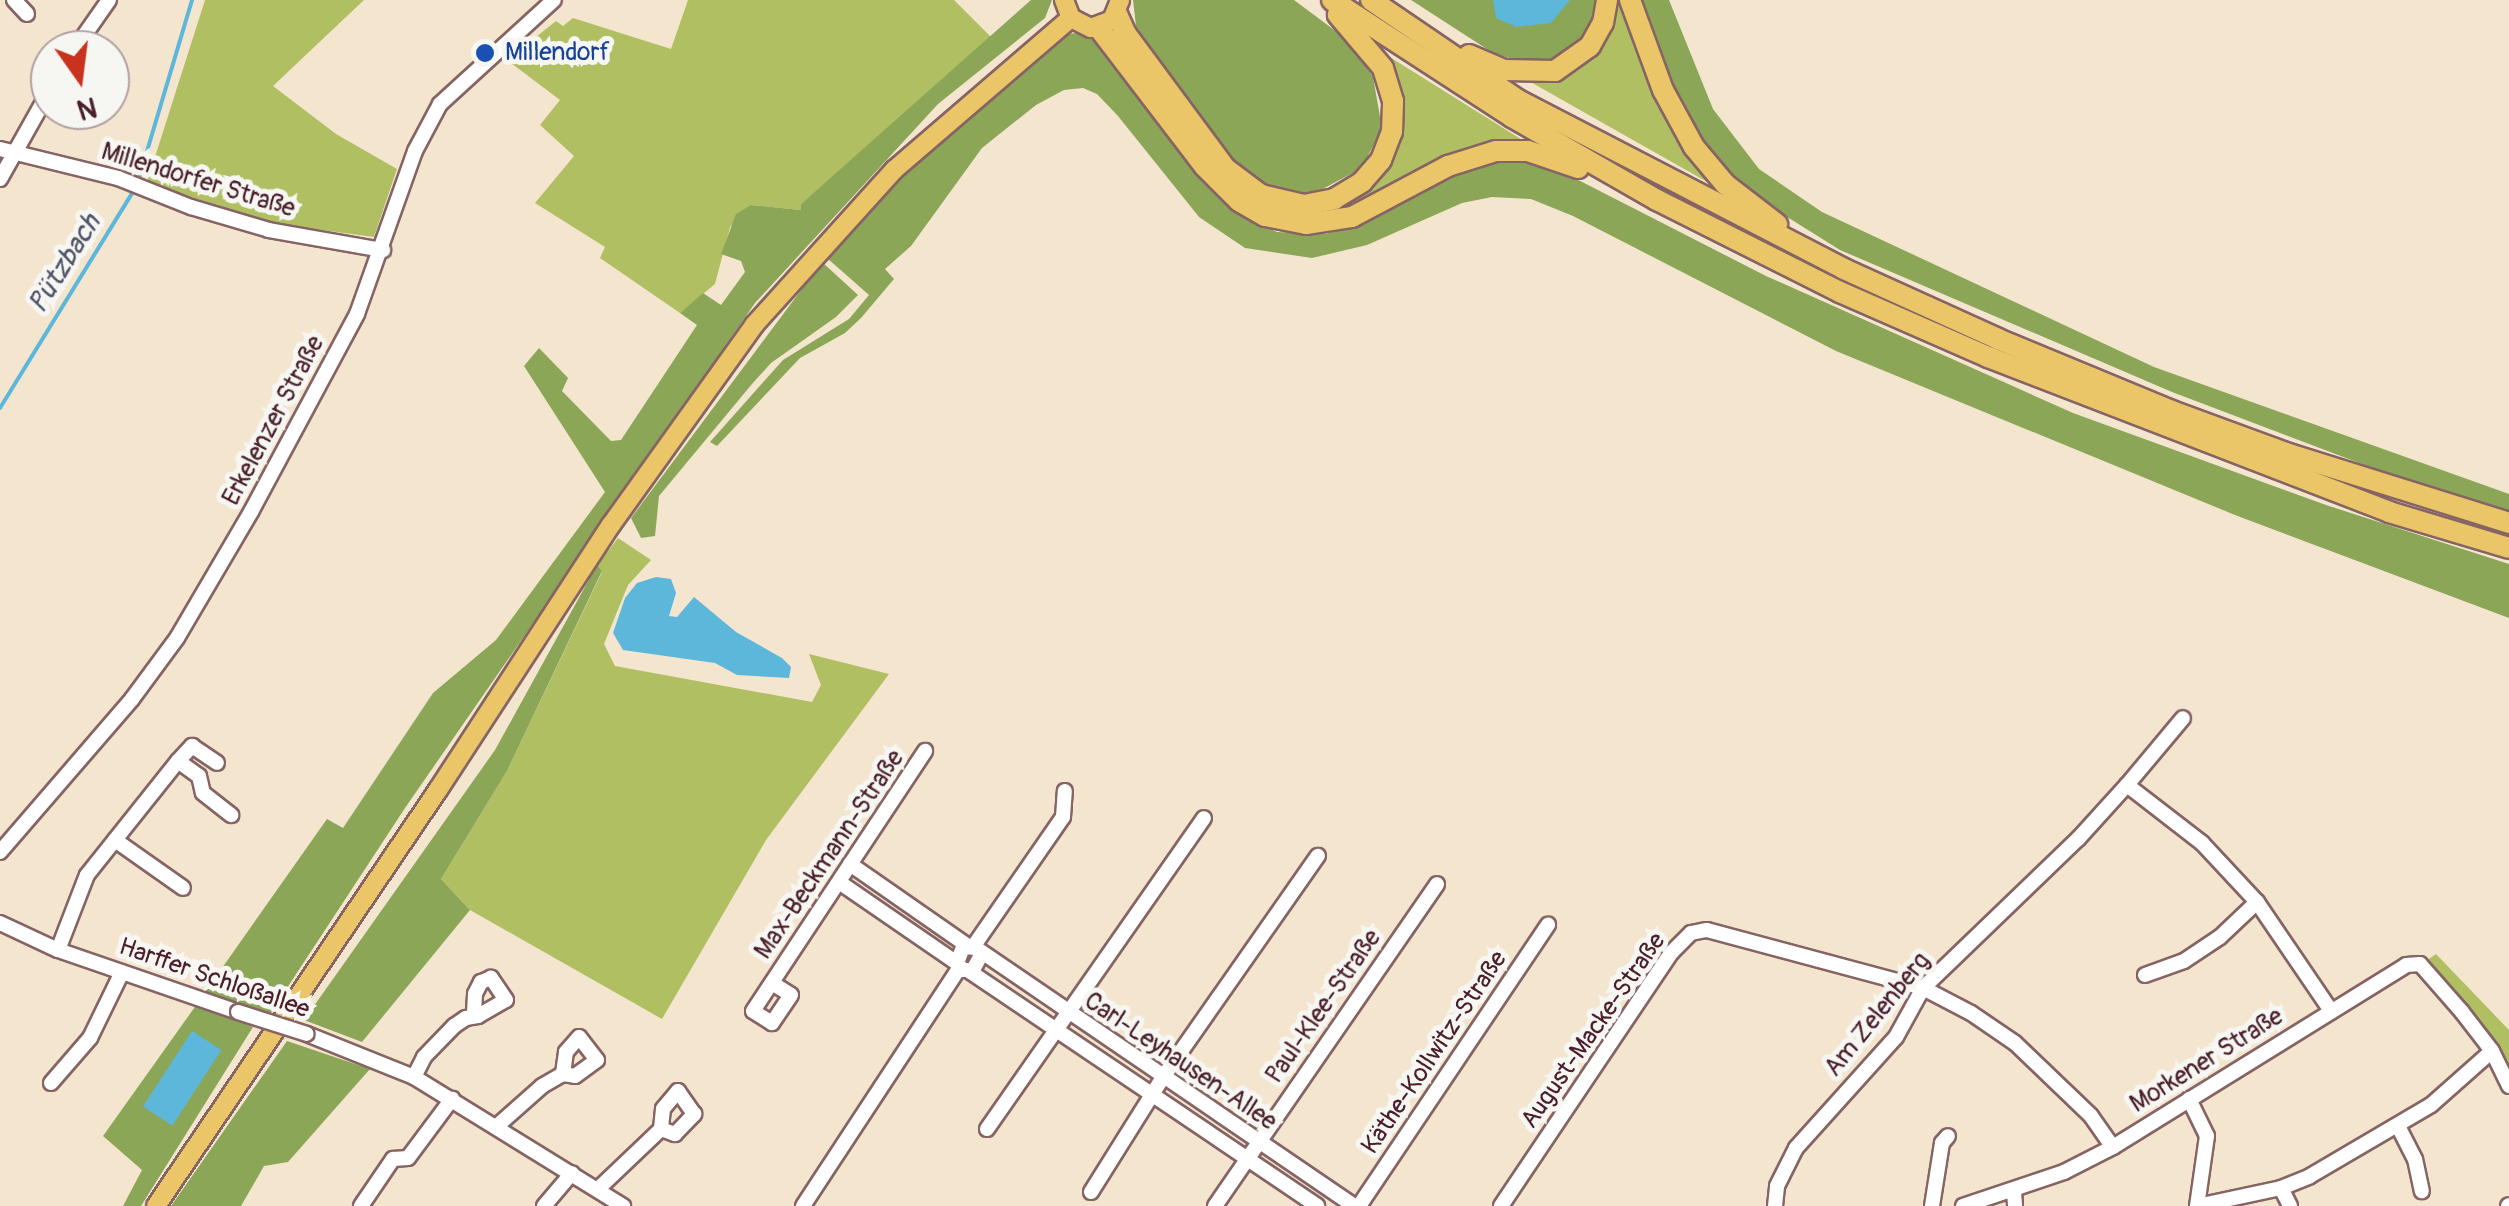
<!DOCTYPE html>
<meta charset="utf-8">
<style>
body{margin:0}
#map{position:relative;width:2509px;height:1206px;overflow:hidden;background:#f4e5cf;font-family:Pangolin,sans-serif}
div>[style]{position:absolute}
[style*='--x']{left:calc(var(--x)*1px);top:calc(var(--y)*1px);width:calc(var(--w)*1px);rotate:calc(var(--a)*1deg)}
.green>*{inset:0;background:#b0bf62}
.forest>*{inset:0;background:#8ca658}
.water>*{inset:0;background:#5cb7da;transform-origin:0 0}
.stream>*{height:4px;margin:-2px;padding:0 2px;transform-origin:2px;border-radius:2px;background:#5cb7da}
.roads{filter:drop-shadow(2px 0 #866464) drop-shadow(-2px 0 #866464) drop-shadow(0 2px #866464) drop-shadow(0 -2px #866464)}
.minor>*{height:14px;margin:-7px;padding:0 7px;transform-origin:7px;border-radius:7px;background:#fff}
.major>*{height:18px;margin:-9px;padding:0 9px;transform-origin:9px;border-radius:9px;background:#ebc669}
.highway>*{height:20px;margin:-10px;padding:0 10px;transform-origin:10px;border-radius:10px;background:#ebc669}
.bridges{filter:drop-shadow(2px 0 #866464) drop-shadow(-2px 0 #866464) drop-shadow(0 2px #866464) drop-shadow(0 -2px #866464)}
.minor-bridge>*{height:14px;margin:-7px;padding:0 7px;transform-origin:7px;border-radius:7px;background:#fff}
.dots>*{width:28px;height:28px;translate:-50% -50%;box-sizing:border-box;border:5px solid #f6f6f2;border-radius:50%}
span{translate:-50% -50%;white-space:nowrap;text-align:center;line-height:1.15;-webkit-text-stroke:10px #f6f6f2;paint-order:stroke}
.transit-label{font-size:25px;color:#164399}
.left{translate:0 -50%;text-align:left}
.street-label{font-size:25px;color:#4a1f2b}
.water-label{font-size:28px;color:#505468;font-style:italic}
.north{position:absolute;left:30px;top:30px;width:100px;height:100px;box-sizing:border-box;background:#f6f6f2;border:2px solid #b1a0a2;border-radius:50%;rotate:166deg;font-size:28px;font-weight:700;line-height:40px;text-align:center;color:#4a1f2b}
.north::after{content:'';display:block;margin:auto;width:35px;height:45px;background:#c8321e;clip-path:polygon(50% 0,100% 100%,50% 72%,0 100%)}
</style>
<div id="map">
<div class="green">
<i style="clip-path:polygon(205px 0,364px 0,273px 86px,336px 134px,397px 169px,374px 237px,269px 223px,147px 182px)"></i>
<i style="clip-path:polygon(688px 0,954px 0,992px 38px,801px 204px,801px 210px,751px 205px,730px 227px,715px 284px,680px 313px,600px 258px,605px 247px,535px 203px,574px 156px,540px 125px,560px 100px,507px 60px,556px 21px,563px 26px,573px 18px,671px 49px)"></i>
<i style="clip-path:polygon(1612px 0,1626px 0,1716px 187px,1527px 80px,1567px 71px)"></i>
<i style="clip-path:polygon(1385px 54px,1527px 143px,1349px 210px,1299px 218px,1280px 206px,1368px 186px,1397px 82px)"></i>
<i style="clip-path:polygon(618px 538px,651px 560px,628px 585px,604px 644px,615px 666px,812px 702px,821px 685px,809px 654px,889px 674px,766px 840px,662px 1019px,470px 910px,441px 879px,507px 771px,602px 572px,597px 565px)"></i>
<i style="clip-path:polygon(2436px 954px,2509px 1030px,2509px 1071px,2426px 961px)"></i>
</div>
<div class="forest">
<i style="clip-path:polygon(1031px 0,1052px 0,1045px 18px,938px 104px,755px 303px,405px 808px,268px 1017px,203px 995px,327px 819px,343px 828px,433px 693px,496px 640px,605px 492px,524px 366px,539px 348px,568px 378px,562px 391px,611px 441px,621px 440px,697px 325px,680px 313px,703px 293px,721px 305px,745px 272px,741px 261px,721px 254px,736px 214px,751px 205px,801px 210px,801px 204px)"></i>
<i style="clip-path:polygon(1133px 0,1294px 0,1349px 41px,1373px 77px,1382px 128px,1362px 168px,1317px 192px,1291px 194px,1258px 184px,1232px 162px,1136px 26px)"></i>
<i style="clip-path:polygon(1411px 0,1597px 0,1595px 20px,1587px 35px,1555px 60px,1536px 66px,1493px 53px)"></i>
<i style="clip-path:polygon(1642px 0,1669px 0,1713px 109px,1759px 169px,1822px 212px,2154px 367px,2509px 494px,2509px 512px,2375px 469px,2172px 392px,1840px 250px,1752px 195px,1711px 152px,1682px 108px)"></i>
<i style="clip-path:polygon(1080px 33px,1096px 38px,1206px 182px,1237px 214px,1277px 232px,1325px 234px,1359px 226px,1473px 167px,1501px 161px,1549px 165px,1766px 276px,2073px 413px,2326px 505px,2509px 564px,2509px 618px,2235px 515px,1836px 351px,1573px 216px,1531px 199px,1492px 197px,1462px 203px,1367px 245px,1312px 258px,1245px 248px,1199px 217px,1118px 116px,1097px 94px,1083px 88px,1064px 90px,1036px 105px,982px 148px,911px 246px,885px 269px,894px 279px,861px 318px,845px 333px,800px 358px,717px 446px,710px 442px,783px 360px,849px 319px,869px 295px,827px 258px,938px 137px,1064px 34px)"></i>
<i style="clip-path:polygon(822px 262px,858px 295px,836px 317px,771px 363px,752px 384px,659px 496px,655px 536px,641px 538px,631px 518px)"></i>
<i style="clip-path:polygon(597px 565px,602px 571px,507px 771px,441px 879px,470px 910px,362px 1042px,304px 1020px,495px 750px)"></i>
<i style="clip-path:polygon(197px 1004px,253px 1027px,141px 1206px,123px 1206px,142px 1170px,103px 1136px)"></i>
<i style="clip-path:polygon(287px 1041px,370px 1069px,288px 1162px,264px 1166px,241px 1206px,171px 1206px)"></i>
</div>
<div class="water">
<i style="clip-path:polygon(1493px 0,1570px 0,1551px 23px,1516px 27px,1496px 18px)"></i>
<i style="clip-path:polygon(656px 577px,671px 579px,676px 593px,669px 616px,677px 617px,694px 597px,736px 632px,782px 658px,791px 667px,789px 678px,737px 675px,715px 663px,623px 650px,613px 633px,625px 598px,637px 583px)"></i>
<i style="left:192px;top:1031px;width:35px;height:90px;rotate:33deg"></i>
</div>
<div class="stream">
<i style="--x:139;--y:178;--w:186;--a:-73.4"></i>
<i style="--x:0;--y:408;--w:254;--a:-58.4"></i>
</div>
<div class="roads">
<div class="minor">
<i style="--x:14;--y:0;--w:19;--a:47"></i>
<i style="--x:74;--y:50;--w:61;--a:-55"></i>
<i style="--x:0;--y:149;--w:122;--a:13.8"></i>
<i style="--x:118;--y:178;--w:79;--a:21.7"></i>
<i style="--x:191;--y:207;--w:81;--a:16.4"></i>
<i style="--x:269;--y:230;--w:116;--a:10"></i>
<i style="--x:0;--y:179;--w:102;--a:-60.7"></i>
<i style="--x:178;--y:761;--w:26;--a:36"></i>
<i style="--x:199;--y:776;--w:17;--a:77"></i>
<i style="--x:203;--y:793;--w:36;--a:38"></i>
<i style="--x:2127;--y:785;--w:87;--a:-50.1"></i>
<i style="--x:115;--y:840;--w:83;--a:35.2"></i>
<i style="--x:0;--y:852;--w:202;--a:-49.2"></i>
<i style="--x:132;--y:699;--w:76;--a:-53.6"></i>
<i style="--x:177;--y:638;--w:148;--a:-59.6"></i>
<i style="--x:252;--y:510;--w:222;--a:-61.8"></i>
<i style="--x:357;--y:314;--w:173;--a:-70.4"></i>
<i style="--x:415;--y:151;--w:53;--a:-62"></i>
<i style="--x:440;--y:104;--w:154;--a:-42.4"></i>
<i style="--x:850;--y:864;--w:144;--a:34.8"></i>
<i style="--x:839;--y:882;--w:143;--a:34.5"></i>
<i style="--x:0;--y:923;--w:64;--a:25"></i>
<i style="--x:58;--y:950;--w:190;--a:19"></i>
<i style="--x:973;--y:947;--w:158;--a:-55.3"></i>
<i style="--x:1063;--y:817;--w:26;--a:-86"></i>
<i style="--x:58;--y:950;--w:80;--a:-68.9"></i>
<i style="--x:87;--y:875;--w:146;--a:-51.4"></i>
<i style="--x:178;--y:761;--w:21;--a:-47"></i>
<i style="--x:192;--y:746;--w:30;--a:34"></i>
<i style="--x:981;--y:955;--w:17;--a:118"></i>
<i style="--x:973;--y:970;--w:10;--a:180"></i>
<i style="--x:963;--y:970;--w:9;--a:-131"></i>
<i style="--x:957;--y:963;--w:17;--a:-69"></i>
<i style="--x:963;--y:947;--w:13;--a:4"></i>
<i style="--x:976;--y:948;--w:458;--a:34.3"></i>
<i style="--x:969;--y:971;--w:420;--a:34"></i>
<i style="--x:2145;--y:975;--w:41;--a:-19.7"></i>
<i style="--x:2184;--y:961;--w:43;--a:-33.7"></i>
<i style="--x:2220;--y:937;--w:51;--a:-43.4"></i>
<i style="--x:772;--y:983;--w:22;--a:32"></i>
<i style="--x:791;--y:995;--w:34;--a:124"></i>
<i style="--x:772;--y:1023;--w:22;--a:-148"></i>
<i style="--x:753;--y:1011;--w:312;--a:-56.5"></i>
<i style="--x:307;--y:1034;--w:115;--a:21.9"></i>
<i style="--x:414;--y:1077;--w:246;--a:31.7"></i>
<i style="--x:414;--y:1077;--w:22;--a:-63"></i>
<i style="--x:424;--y:1057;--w:43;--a:-45.9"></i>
<i style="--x:454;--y:1026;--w:14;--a:-34"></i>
<i style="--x:466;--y:1018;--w:12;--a:-9"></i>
<i style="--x:478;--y:1016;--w:32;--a:-30"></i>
<i style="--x:506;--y:1000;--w:27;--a:-124"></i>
<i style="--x:491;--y:978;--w:11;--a:158"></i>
<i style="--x:481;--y:982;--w:13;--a:117"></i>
<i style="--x:475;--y:994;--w:19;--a:93"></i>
<i style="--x:474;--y:1013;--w:5;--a:37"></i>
<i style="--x:51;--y:1083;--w:60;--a:-49.1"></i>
<i style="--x:90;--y:1038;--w:73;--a:-64.1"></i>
<i style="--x:2189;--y:1099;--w:41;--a:64.1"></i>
<i style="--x:2207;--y:1136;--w:71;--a:98.1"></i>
<i style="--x:2197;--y:1206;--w:86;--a:-12.1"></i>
<i style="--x:2281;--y:1188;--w:31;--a:-22"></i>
<i style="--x:2310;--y:1176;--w:140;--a:-30.4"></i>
<i style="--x:2431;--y:1105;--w:81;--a:-41.5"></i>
<i style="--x:497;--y:1126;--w:60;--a:-41.6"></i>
<i style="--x:542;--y:1086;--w:24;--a:-30"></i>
<i style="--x:563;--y:1074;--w:12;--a:9"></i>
<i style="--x:575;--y:1076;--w:27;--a:-36"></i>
<i style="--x:597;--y:1060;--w:29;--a:-128"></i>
<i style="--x:579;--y:1037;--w:20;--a:131"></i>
<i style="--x:566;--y:1052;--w:22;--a:98"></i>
<i style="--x:2398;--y:1126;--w:37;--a:63"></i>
<i style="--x:2415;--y:1159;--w:33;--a:78"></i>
<i style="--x:987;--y:1129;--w:379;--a:-55.1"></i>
<i style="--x:2281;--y:1188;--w:20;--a:63"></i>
<i style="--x:598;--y:1189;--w:87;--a:-43.6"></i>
<i style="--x:661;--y:1129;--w:15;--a:20"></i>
<i style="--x:675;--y:1134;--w:28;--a:-46"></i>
<i style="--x:694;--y:1114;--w:28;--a:-125"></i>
<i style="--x:678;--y:1091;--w:23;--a:130"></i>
<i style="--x:663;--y:1109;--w:20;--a:96"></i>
<i style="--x:2014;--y:1191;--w:15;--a:86"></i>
<i style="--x:1091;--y:1192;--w:136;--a:-57.9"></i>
<i style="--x:1163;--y:1077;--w:270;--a:-55"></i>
<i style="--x:361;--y:1206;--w:57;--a:-55.8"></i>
<i style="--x:393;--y:1159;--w:15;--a:-4"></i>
<i style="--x:408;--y:1158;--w:74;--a:-53.3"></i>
<i style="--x:544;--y:1206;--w:43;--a:-49.7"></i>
<i style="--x:803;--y:1206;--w:286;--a:-56.7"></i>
<i style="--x:1215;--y:1206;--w:391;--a:-55.4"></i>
<i style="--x:1359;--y:1206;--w:339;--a:-56.1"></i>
<i style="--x:1501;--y:1206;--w:306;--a:-56.1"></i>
<i style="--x:1672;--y:952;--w:27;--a:-45"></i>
<i style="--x:1691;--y:933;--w:16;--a:-11"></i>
<i style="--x:1707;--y:930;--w:224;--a:15"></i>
<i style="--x:1923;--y:988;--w:54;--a:27.5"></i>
<i style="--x:1971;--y:1013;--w:53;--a:34.3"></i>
<i style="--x:2015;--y:1043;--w:105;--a:43.8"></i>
<i style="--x:2091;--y:1116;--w:38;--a:55"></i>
<i style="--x:1775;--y:1206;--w:20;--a:-84"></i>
<i style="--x:1777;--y:1186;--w:42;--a:-63.4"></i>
<i style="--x:1796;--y:1148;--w:149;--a:-48"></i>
<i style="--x:1896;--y:1037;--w:56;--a:-61.1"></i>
<i style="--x:1923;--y:988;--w:215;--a:-43.9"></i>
<i style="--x:2078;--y:839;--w:73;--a:-47.8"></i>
<i style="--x:2127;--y:785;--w:95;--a:37.7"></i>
<i style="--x:2202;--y:843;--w:81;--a:47"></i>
<i style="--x:2257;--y:902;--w:132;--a:55.8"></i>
<i style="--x:1932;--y:1206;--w:64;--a:-81"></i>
<i style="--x:1942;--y:1143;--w:9;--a:-49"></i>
<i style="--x:1963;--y:1206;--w:107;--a:-18.6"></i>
<i style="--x:2064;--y:1172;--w:55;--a:-27"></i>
<i style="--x:2113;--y:1147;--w:345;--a:-31.8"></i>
<i style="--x:2406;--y:965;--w:14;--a:-4"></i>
<i style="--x:2420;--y:964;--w:64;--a:48.8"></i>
<i style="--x:2462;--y:1012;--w:49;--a:52.4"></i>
<i style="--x:2492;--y:1051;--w:39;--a:64"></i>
<i style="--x:2508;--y:1206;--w:1;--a:-45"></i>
</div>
<div class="major">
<i style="--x:1064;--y:0;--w:19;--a:69"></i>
<i style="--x:1071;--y:18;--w:22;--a:27"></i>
<i style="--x:1091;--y:28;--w:22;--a:-21"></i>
<i style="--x:1112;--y:20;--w:22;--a:-68"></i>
<i style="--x:156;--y:1206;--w:503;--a:-55.87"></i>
<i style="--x:438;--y:790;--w:316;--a:-56.9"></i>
<i style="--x:611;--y:525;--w:246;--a:-54.4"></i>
<i style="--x:754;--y:325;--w:209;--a:-47.9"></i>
<i style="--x:894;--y:170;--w:233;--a:-40.7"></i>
</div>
<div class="highway">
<i style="--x:1332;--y:0;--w:215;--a:33"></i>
<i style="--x:1512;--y:117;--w:167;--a:29.8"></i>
<i style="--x:1657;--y:200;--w:205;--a:26.7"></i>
<i style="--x:1840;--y:292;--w:162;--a:23.7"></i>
<i style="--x:1988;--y:357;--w:430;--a:21.1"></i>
<i style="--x:2389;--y:512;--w:125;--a:16.7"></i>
<i style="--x:1371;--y:0;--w:178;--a:34.2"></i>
<i style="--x:1518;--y:100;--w:367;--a:27.4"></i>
<i style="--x:1844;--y:269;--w:169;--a:24.4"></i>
<i style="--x:1998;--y:339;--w:188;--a:22.5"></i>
<i style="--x:2172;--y:411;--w:125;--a:20.2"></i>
<i style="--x:2289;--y:454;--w:231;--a:17.4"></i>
<i style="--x:1630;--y:0;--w:96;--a:69.9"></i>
<i style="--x:1663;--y:90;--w:65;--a:61.5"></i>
<i style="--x:1694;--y:147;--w:48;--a:50"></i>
<i style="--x:1725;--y:184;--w:66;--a:37.6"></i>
<i style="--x:1117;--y:14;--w:22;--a:66"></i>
<i style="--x:1126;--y:34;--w:167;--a:53.5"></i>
<i style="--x:1225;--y:168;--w:45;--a:36.9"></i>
<i style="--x:1261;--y:195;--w:44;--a:13.1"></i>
<i style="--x:1304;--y:205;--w:31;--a:-11"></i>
<i style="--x:1334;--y:199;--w:33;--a:-31"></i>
<i style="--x:1362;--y:182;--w:29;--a:-49"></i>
<i style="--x:1381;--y:160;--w:30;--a:-69"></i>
<i style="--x:1392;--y:132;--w:31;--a:-88"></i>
<i style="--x:1393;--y:101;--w:34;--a:-107"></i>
<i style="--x:1383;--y:68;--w:70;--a:-130.3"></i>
<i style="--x:1098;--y:27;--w:176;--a:52.6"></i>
<i style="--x:1205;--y:167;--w:48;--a:45"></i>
<i style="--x:1239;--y:201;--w:30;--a:30"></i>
<i style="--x:1265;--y:216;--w:42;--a:11"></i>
<i style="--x:1306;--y:224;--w:47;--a:-8.7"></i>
<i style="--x:1352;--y:217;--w:109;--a:-28"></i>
<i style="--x:1448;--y:166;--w:50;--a:-17.4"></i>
<i style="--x:1496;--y:151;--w:32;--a:0"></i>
<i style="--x:1528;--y:151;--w:53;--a:18.8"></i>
<i style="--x:1469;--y:55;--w:38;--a:23"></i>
<i style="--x:1504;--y:70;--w:51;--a:1.1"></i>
<i style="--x:1555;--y:71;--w:43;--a:-35.5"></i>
<i style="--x:1590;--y:46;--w:26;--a:-61"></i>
<i style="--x:1603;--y:23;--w:23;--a:-80"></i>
</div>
</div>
<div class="bridges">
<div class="minor-bridge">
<i style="--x:238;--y:1012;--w:72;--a:17.7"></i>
</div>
</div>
<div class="dots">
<i style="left:485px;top:53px;background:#1a4fb4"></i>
</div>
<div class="transit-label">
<span class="left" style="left:505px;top:53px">Millendorf</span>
</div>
<div class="street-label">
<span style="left:198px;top:181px;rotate:17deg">Millendorfer Straße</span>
<span style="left:274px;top:421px;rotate:-62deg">Erkelenzer Straße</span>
<span style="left:830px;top:855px;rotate:-56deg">Max-Beckmann-Straße</span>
<span style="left:214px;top:979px;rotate:19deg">Harffer Schloßallee</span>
<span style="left:1324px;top:1007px;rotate:-55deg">Paul-Klee-Straße</span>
<span style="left:1878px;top:1015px;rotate:-51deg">Am Zelenberg</span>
<span style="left:1594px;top:1031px;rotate:-55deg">August-Macke-Straße</span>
<span style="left:1435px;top:1053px;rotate:-56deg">Käthe-Kollwitz-Straße</span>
<span style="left:2207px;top:1061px;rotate:-32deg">Morkener Straße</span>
<span style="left:1180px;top:1062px;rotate:34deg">Carl-Leyhausen-Allee</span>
</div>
<div class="water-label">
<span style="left:65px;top:264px;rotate:-58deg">Pützbach</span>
</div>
<div class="north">N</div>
</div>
